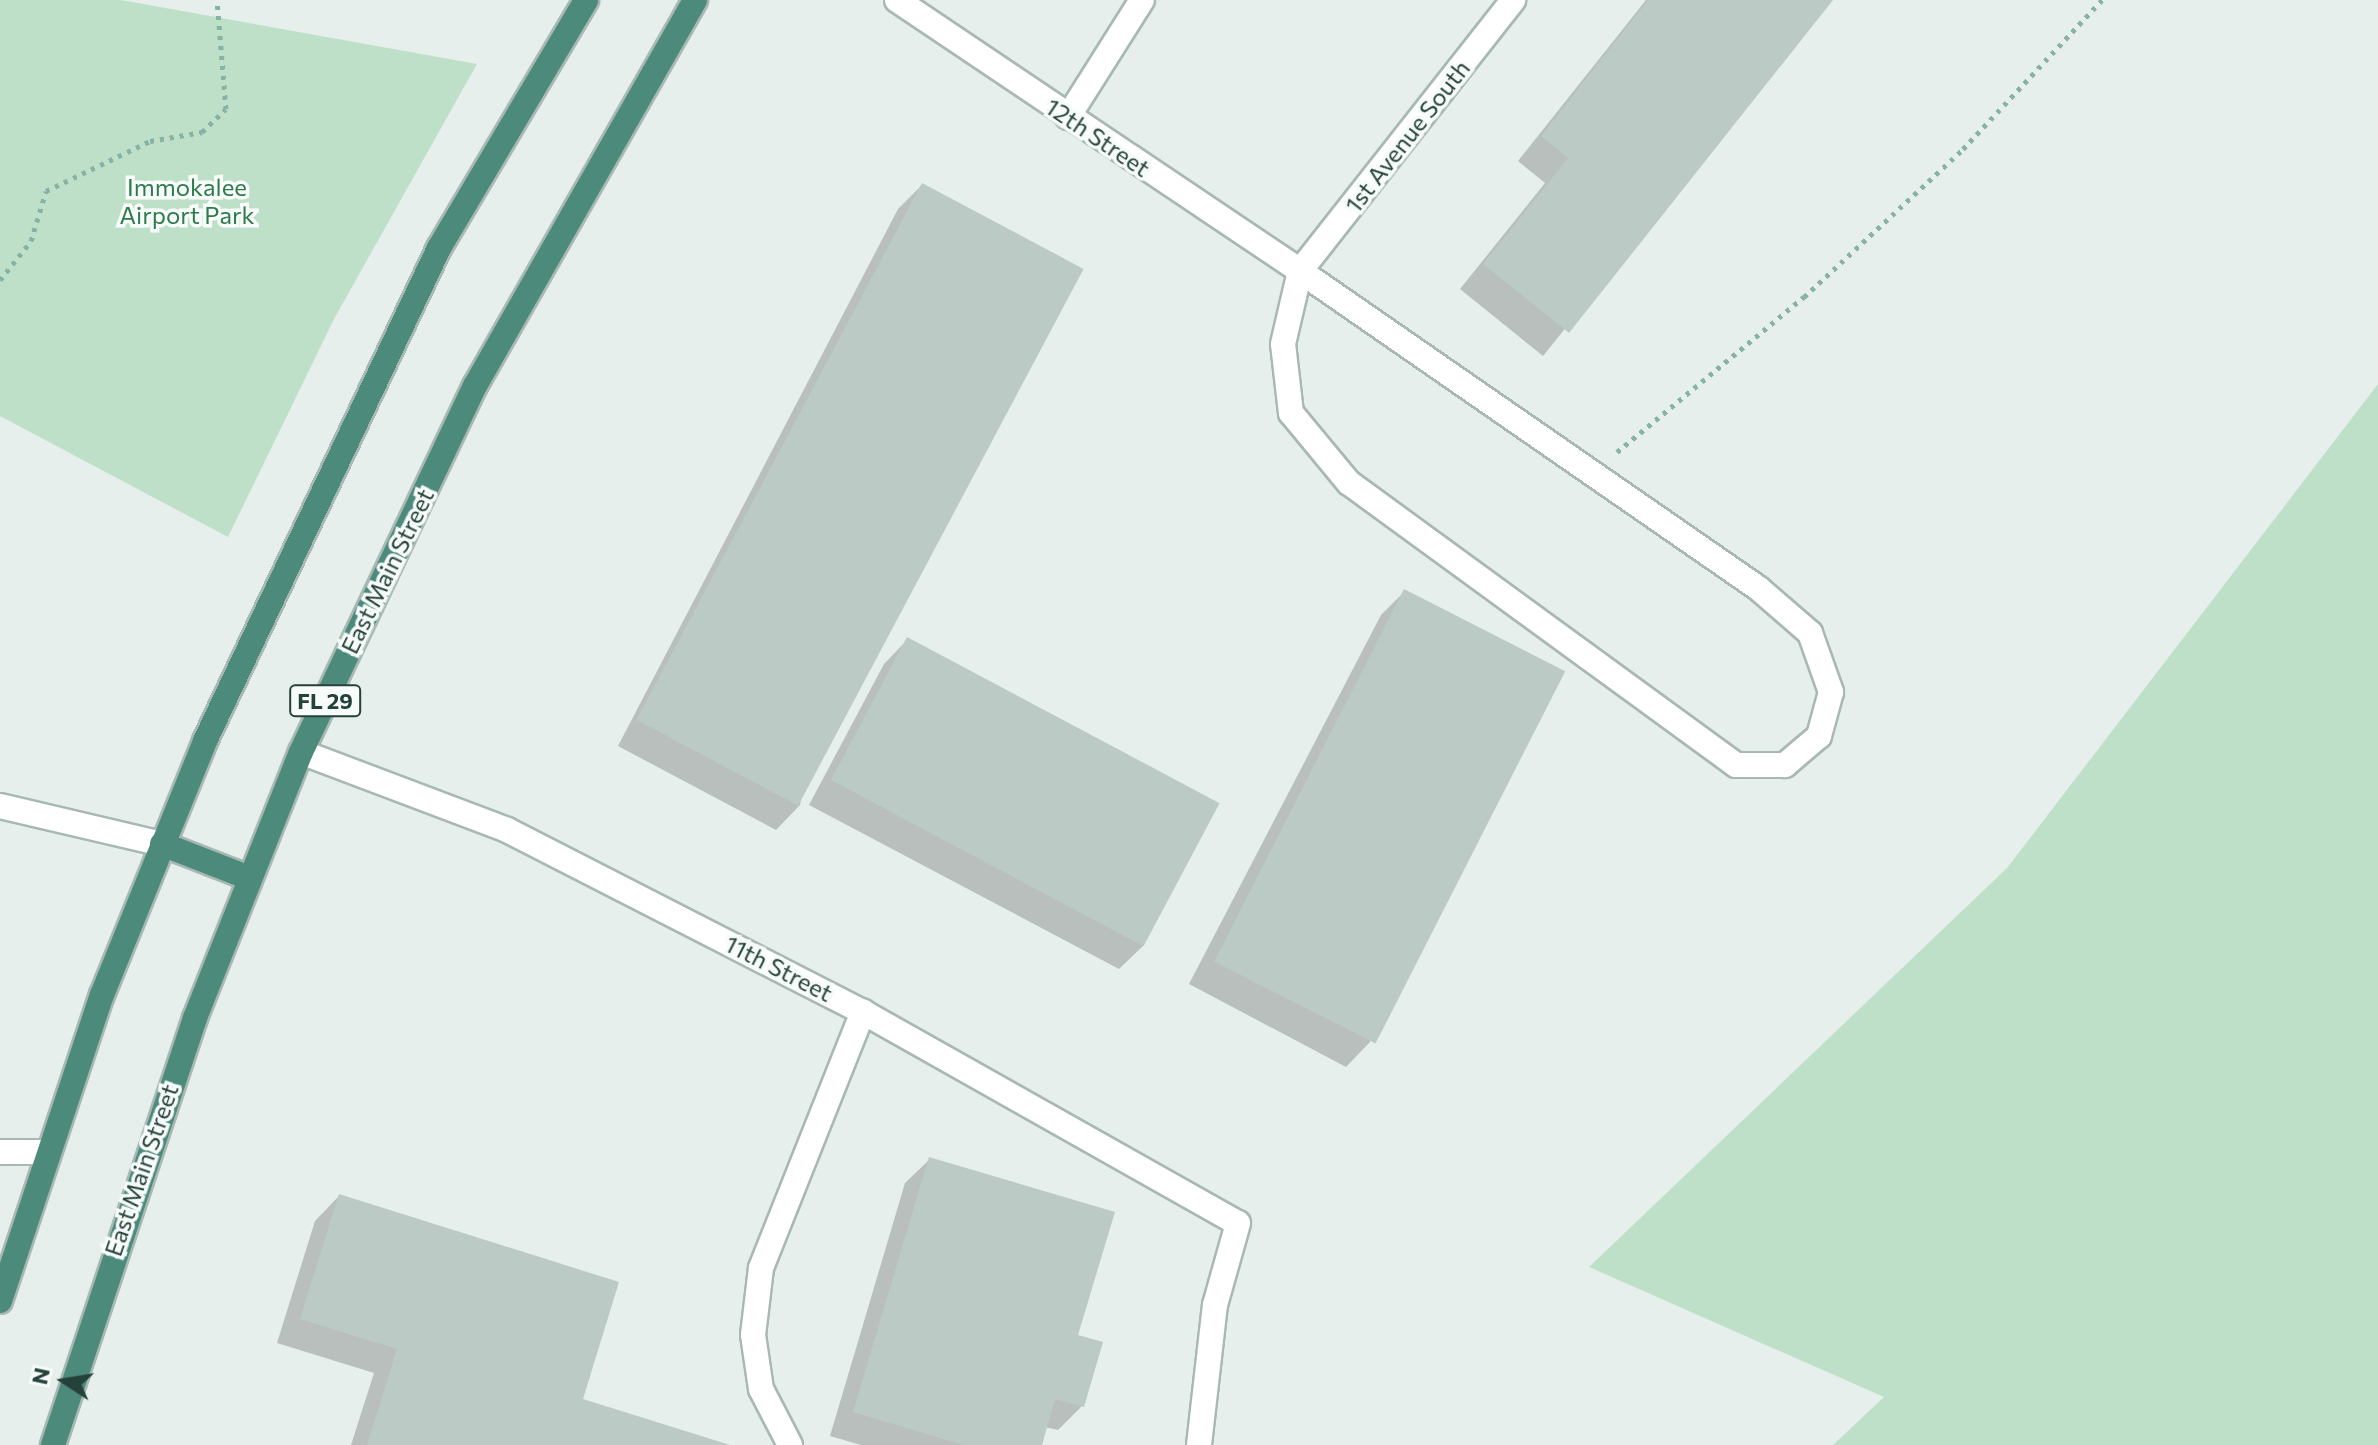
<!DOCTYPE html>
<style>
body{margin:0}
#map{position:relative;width:2378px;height:1445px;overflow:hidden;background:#e6efeb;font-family:Commissioner,sans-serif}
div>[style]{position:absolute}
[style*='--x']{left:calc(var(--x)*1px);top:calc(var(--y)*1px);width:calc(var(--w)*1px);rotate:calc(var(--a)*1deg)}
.green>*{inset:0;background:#bfe0c8}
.shadow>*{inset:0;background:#0003}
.building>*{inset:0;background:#bbcac4;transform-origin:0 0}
.path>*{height:5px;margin-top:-2.5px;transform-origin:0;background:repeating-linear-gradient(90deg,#86b3a5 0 4px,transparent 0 10px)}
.roads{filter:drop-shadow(2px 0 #a8b8b2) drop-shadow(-2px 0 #a8b8b2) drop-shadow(0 2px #a8b8b2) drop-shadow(0 -2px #a8b8b2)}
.service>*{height:24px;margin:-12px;padding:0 12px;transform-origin:12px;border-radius:12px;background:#fff}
.minor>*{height:24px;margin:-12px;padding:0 12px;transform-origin:12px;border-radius:12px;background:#fff}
.secondary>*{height:24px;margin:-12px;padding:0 12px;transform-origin:12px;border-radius:12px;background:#fff}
.trunk>*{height:24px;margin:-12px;padding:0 12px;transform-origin:12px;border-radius:12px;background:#4c8a7c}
span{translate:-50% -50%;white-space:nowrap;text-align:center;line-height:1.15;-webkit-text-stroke:7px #f7fbf9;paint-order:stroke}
.shield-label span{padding:2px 6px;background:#f7fbf9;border:2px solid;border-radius:6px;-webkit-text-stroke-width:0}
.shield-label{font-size:22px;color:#24423a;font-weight:700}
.street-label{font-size:24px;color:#24423a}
.park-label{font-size:24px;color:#2d7a4b}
.north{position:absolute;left:24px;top:1341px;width:80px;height:80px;-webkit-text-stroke:6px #f7fbf9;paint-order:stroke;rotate:282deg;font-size:22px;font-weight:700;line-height:32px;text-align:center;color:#24423a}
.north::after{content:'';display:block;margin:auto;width:28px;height:36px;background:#24423a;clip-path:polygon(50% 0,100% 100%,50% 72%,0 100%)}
</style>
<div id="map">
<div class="green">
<i style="clip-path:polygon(0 0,121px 0,477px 64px,334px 319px,228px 537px,0 416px)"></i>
<i style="clip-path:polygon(2378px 384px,2378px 1445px,1833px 1445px,1884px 1397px,1589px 1267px,2007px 868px)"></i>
</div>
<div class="shadow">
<i style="clip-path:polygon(1646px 0,1830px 0,1543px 356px,1460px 289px,1545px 183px,1518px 161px)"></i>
<i style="clip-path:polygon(922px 185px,800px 805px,776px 830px,618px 746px,898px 209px)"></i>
<i style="clip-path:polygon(1405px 591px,1370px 1042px,1346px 1067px,1189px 984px,1381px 615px)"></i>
<i style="clip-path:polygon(908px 639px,1144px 945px,1119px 969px,809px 805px,884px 664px)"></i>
<i style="clip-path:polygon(930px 1159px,1075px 1336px,1082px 1406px,1058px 1430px,1045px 1427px,1040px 1445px,861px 1445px,830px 1436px,905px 1183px)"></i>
<i style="clip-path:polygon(339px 1196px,581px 1400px,726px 1445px,351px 1445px,374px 1373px,277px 1343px,315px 1221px)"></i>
</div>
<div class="building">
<i style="clip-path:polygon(1648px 0,1833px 0,1569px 333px,1483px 264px,1568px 158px,1541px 136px)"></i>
<i style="left:922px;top:183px;width:183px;height:608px;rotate:28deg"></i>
<i style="left:1404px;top:589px;width:181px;height:418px;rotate:27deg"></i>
<i style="left:907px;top:637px;width:354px;height:162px;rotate:28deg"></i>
<i style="clip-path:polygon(929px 1157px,1115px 1212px,1078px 1335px,1103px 1342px,1084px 1407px,1055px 1399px,1042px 1445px,964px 1445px,853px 1412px)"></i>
<i style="clip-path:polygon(339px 1194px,619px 1282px,583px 1399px,730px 1445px,367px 1445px,397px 1349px,300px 1319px)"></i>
</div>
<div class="path">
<i style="--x:0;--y:280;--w:50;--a:-51.5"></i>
<i style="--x:31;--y:241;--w:52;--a:-73.3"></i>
<i style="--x:46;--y:191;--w:115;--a:-25.7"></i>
<i style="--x:150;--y:141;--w:53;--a:-9.8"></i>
<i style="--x:202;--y:132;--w:33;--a:-44"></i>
<i style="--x:226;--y:109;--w:109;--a:-94.7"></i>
<i style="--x:1617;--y:452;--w:243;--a:-39.7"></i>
<i style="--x:1804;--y:297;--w:217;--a:-42.9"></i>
<i style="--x:1963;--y:149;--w:204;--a:-47"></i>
</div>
<div class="roads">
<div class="service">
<i style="--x:1068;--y:117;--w:138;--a:-57.7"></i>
<i style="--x:1300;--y:271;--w:557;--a:34.69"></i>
<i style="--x:1758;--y:588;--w:69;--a:40.9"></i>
<i style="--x:1810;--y:633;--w:63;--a:70.4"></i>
<i style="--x:1831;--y:692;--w:46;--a:105.3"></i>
<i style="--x:1819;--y:736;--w:45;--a:139.5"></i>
<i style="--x:1785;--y:765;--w:49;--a:180"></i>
<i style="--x:1736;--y:765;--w:479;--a:-143.9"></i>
<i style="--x:1349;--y:483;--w:91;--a:-129.6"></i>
<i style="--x:1291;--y:413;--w:69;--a:-96.6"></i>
<i style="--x:1283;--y:344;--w:75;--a:-76.9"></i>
<i style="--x:0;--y:1152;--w:46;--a:0"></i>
<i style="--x:790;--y:1445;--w:63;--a:-117.4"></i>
<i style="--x:761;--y:1389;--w:55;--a:-98.4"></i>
<i style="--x:753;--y:1335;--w:67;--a:-83.2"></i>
<i style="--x:761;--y:1268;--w:276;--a:-68.3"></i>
<i style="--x:1199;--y:1445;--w:141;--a:-83.5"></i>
<i style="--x:1215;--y:1305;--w:85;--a:-74.3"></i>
</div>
<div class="minor">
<i style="--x:897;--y:0;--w:486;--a:33.9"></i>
<i style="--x:1300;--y:271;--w:345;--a:-51.8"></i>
<i style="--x:301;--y:752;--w:220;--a:20.7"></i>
<i style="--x:507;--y:830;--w:400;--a:27.1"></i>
<i style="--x:863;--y:1012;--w:430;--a:29.4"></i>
</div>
<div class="secondary">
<i style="--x:0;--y:806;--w:166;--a:13.2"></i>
</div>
<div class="trunk">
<i style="--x:162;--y:844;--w:93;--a:21.3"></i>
<i style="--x:0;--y:1301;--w:323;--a:-71.6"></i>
<i style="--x:102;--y:995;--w:274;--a:-67.9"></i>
<i style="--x:205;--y:741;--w:546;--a:-64.61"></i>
<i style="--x:439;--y:248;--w:288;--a:-59.3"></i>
<i style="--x:53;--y:1445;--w:450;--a:-71.6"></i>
<i style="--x:195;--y:1018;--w:286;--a:-68.3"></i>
<i style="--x:301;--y:752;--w:405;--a:-64.6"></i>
<i style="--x:475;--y:386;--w:444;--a:-60.3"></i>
</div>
</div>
<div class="shield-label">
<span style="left:325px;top:701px">FL 29</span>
</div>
<div class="street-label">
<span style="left:1407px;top:136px;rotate:-52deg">1st Avenue South</span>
<span style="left:1098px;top:137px;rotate:34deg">12th Street</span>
<span style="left:387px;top:571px;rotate:-64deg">East Main Street</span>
<span style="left:779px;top:968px;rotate:27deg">11th Street</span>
<span style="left:141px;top:1170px;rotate:-71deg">East Main Street</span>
</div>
<div class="park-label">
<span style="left:187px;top:201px">Immokalee<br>Airport Park</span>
</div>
<div class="north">N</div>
</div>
